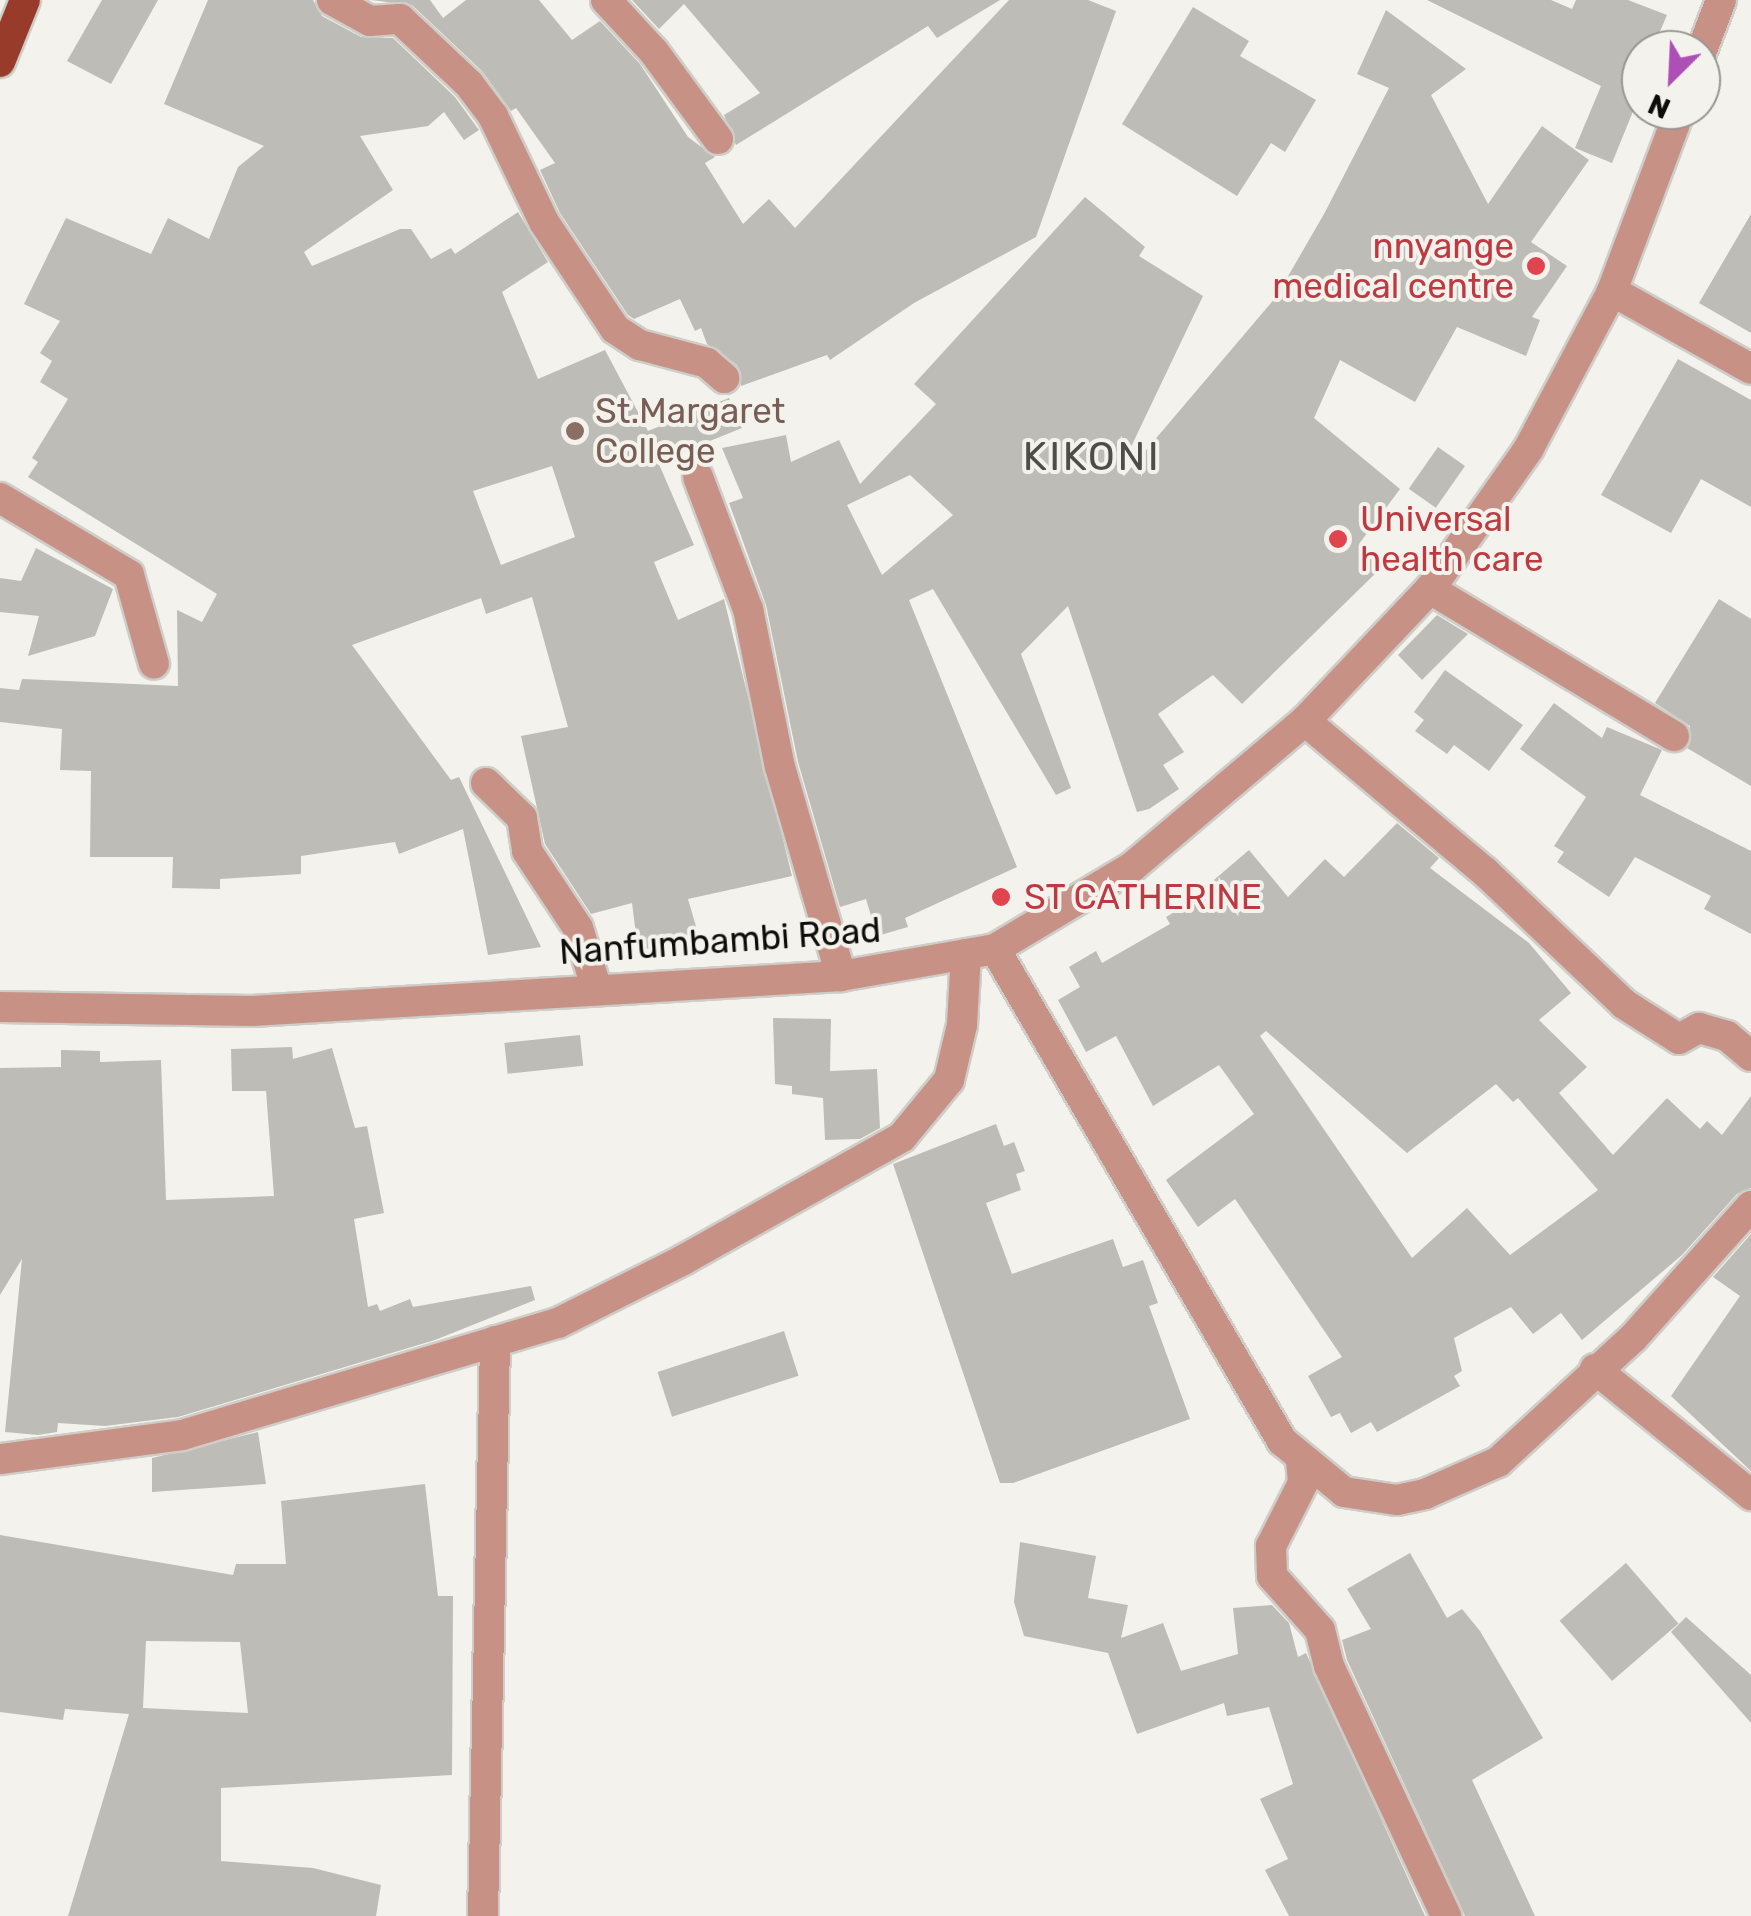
<!DOCTYPE html>
<style>
body{margin:0}
#map{position:relative;width:1751px;height:1916px;overflow:hidden;background:#f4f2ec;font-family:Rubik,sans-serif}
div>[style]{position:absolute}
[style*='--x']{left:calc(var(--x)*1px);top:calc(var(--y)*1px);width:calc(var(--w)*1px);rotate:calc(var(--a)*1deg)}
.building>*{inset:0;background:#bebcb6;transform-origin:0 0}
.roads{filter:drop-shadow(2px 0 #cfcdc8) drop-shadow(-2px 0 #cfcdc8) drop-shadow(0 2px #cfcdc8) drop-shadow(0 -2px #cfcdc8)}
.minor>*{height:30px;margin:-15px;padding:0 15px;transform-origin:15px;border-radius:15px;background:#c79185}
.major>*{height:30px;margin:-15px;padding:0 15px;transform-origin:15px;border-radius:15px;background:#983b2a}
.dots>*{width:28px;height:28px;translate:-50% -50%;box-sizing:border-box;border:5px solid #f4f2ec;border-radius:50%}
span{translate:-50% -50%;white-space:nowrap;text-align:center;line-height:1.15;-webkit-text-stroke:8px #f4f2ec;paint-order:stroke}
.health-label{font-size:35px;color:#be3a42}
.right{translate:-100% -50%;text-align:right}
.left{translate:0 -50%;text-align:left}
.education-label{font-size:35px;color:#785e54}
.street-label{font-size:35px;color:#0d0d0b}
.quarter-label{font-size:40px;color:#4f4d48;letter-spacing:2.5px}
.north{position:absolute;left:1621px;top:30px;width:100px;height:100px;box-sizing:border-box;background:#f4f2ec;border:2px solid #989692;border-radius:50%;rotate:204deg;font-size:28px;font-weight:700;line-height:40px;text-align:center;color:#0d0d0b}
.north::after{content:'';display:block;margin:auto;width:35px;height:45px;background:#ae4fb8;clip-path:polygon(50% 0,100% 100%,50% 72%,0 100%)}
</style>
<div id="map">
<div class="building">
<i style="clip-path:polygon(102px 0,158px 0,111px 84px,67px 61px)"></i>
<i style="clip-path:polygon(evenodd,208px 0,313px 0,322px 16px,361px 37px,393px 38px,455px 97px,479px 130px,464px 140px,444px 112px,428px 126px,360px 136px,393px 190px,304px 252px,312px 266px,400px 229px,411px 229px,431px 259px,451px 248px,455px 254px,518px 212px,548px 262px,502px 292px,538px 379px,605px 350px,648px 431px,729px 398px,742px 428px,658px 462px,694px 545px,654px 562px,678px 620px,724px 599px,792px 876px,688px 899px,700px 940px,638px 950px,632px 903px,591px 914px,545px 844px,521px 736px,568px 727px,532px 597px,486px 614px,481px 598px,352px 645px,451px 780px,459px 777px,541px 947px,488px 955px,463px 829px,399px 854px,395px 842px,301px 856px,301px 874px,220px 879px,220px 889px,172px 888px,173px 857px,90px 857px,91px 771px,60px 770px,62px 729px,0 722px,0 688px,19px 690px,22px 679px,178px 686px,177px 610px,202px 622px,217px 594px,28px 477px,38px 462px,32px 458px,68px 399px,40px 382px,52px 361px,40px 353px,60px 321px,24px 304px,66px 218px,151px 254px,168px 218px,209px 239px,238px 167px,264px 146px,164px 104px,208px 0,552px 466px,575px 537px,501px 565px,473px 491px,552px 466px)"></i>
<i style="clip-path:polygon(371px 0,430px 0,443px 18px,466px 0,539px 0,572px 40px,600px 21px,640px 64px,688px 137px,715px 157px,705px 163px,743px 224px,769px 199px,795px 228px,1009px 0,1088px 0,1116px 11px,1036px 237px,914px 303px,830px 360px,827px 355px,741px 386px,737px 365px,707px 344px,701px 328px,695px 331px,680px 299px,634px 319px,628px 315px,560px 213px,540px 170px,555px 163px,516px 108px,511px 111px,482px 71px,412px 5px)"></i>
<i style="clip-path:polygon(632px 0,1000px 0,937px 38px,928px 26px,736px 145px,724px 115px,760px 93px,684px 4px,659px 29px)"></i>
<i style="clip-path:polygon(1427px 0,1551px 0,1572px 9px,1576px 0,1628px 0,1667px 15px,1652px 50px,1641px 50px,1641px 77px,1631px 102px,1636px 104px,1612px 163px,1575px 148px,1601px 86px)"></i>
<i style="clip-path:polygon(1193px 7px,1249px 41px,1240px 56px,1316px 100px,1285px 152px,1271px 143px,1237px 196px,1122px 124px)"></i>
<i style="clip-path:polygon(evenodd,1386px 10px,1466px 69px,1431px 95px,1488px 204px,1542px 126px,1589px 160px,1531px 242px,1567px 266px,1532px 317px,1540px 320px,1526px 356px,1457px 327px,1415px 402px,1340px 360px,1314px 418px,1400px 489px,1359px 544px,1382px 567px,1242px 704px,1213px 675px,1158px 714px,1184px 752px,1163px 765px,1179px 789px,1149px 809px,1137px 812px,1068px 606px,1021px 654px,1071px 788px,1056px 795px,933px 589px,909px 600px,1017px 867px,905px 918px,908px 927px,877px 936px,866px 899px,840px 907px,798px 762px,766px 605px,729px 503px,743px 498px,722px 448px,786px 435px,791px 462px,839px 440px,860px 484px,936px 404px,914px 384px,1085px 197px,1145px 247px,1139px 256px,1203px 296px,1119px 472px,1124px 476px,1276px 297px,1324px 214px,1389px 88px,1357px 74px,1386px 10px,910px 475px,953px 515px,882px 575px,847px 505px,910px 475px)"></i>
<i style="clip-path:polygon(1751px 214px,1751px 333px,1699px 303px)"></i>
<i style="clip-path:polygon(1678px 359px,1751px 400px,1751px 507px,1701px 479px,1671px 533px,1601px 495px)"></i>
<i style="left:1438px;top:447px;width:33px;height:51px;rotate:35deg"></i>
<i style="clip-path:polygon(36px 548px,113px 589px,95px 636px,28px 656px,39px 616px,0 612px,0 578px,21px 581px)"></i>
<i style="clip-path:polygon(1719px 599px,1751px 619px,1751px 786px,1687px 748px,1690px 726px,1655px 703px)"></i>
<i style="clip-path:polygon(1437px 615px,1468px 634px,1422px 680px,1398px 655px)"></i>
<i style="clip-path:polygon(1445px 670px,1523px 725px,1489px 771px,1454px 745px,1447px 754px,1415px 731px,1424px 720px,1414px 712px)"></i>
<i style="clip-path:polygon(1554px 703px,1602px 738px,1607px 727px,1662px 750px,1640px 795px,1751px 851px,1751px 934px,1704px 909px,1711px 896px,1635px 857px,1609px 897px,1557px 862px,1564px 852px,1554px 846px,1586px 797px,1520px 749px)"></i>
<i style="clip-path:polygon(evenodd,1397px 823px,1439px 858px,1430px 868px,1529px 943px,1571px 993px,1539px 1020px,1587px 1067px,1559px 1093px,1613px 1155px,1667px 1098px,1700px 1129px,1707px 1121px,1722px 1135px,1751px 1096px,1751px 1188px,1737px 1194px,1682px 1255px,1582px 1340px,1561px 1313px,1533px 1334px,1511px 1307px,1454px 1338px,1462px 1371px,1454px 1376px,1460px 1386px,1377px 1432px,1371px 1422px,1351px 1433px,1340px 1413px,1331px 1417px,1308px 1376px,1342px 1357px,1235px 1199px,1198px 1227px,1166px 1180px,1254px 1114px,1219px 1065px,1153px 1106px,1116px 1036px,1086px 1052px,1058px 1000px,1080px 987px,1069px 967px,1096px 951px,1102px 963px,1170px 924px,1166px 917px,1212px 890px,1208px 885px,1249px 850px,1288px 897px,1325px 859px,1344px 877px,1397px 823px,1266px 1031px,1407px 1153px,1496px 1084px,1513px 1102px,1518px 1098px,1598px 1190px,1510px 1255px,1467px 1208px,1412px 1258px,1260px 1036px,1266px 1031px)"></i>
<i style="clip-path:polygon(773px 1018px,831px 1019px,830px 1071px,877px 1069px,880px 1128px,860px 1139px,825px 1140px,823px 1098px,792px 1094px,792px 1086px,775px 1084px)"></i>
<i style="left:580px;top:1035px;width:31px;height:76px;rotate:84deg"></i>
<i style="clip-path:polygon(292px 1047px,293px 1059px,332px 1048px,355px 1128px,367px 1126px,384px 1213px,354px 1219px,368px 1307px,377px 1304px,380px 1311px,410px 1299px,413px 1307px,531px 1286px,535px 1300px,435px 1340px,178px 1417px,105px 1426px,58px 1423px,57px 1432px,38px 1435px,5px 1432px,22px 1259px,0 1295px,0 1068px,61px 1067px,61px 1050px,100px 1051px,100px 1062px,161px 1060px,166px 1200px,274px 1196px,266px 1091px,232px 1091px,231px 1049px)"></i>
<i style="clip-path:polygon(996px 1124px,1004px 1146px,1014px 1142px,1025px 1171px,1016px 1174px,1021px 1190px,986px 1203px,1012px 1274px,1113px 1239px,1123px 1267px,1143px 1260px,1158px 1303px,1149px 1306px,1190px 1419px,1013px 1483px,1000px 1483px,893px 1164px)"></i>
<i style="clip-path:polygon(1751px 1234px,1751px 1471px,1671px 1396px,1740px 1296px,1713px 1277px)"></i>
<i style="left:784px;top:1331px;width:47px;height:133px;rotate:72deg"></i>
<i style="clip-path:polygon(258px 1432px,266px 1484px,152px 1492px,152px 1458px)"></i>
<i style="clip-path:polygon(evenodd,425px 1484px,438px 1596px,453px 1596px,452px 1775px,221px 1788px,221px 1861px,313px 1868px,381px 1885px,376px 1916px,68px 1916px,129px 1714px,65px 1709px,63px 1720px,0 1712px,0 1535px,233px 1575px,236px 1564px,286px 1564px,281px 1501px,425px 1484px,146px 1641px,240px 1642px,248px 1713px,143px 1708px,146px 1641px)"></i>
<i style="clip-path:polygon(1020px 1542px,1096px 1556px,1088px 1598px,1128px 1605px,1121px 1638px,1163px 1623px,1181px 1671px,1238px 1654px,1233px 1608px,1272px 1605px,1289px 1623px,1298px 1657px,1306px 1653px,1425px 1916px,1289px 1916px,1265px 1870px,1288px 1859px,1260px 1799px,1293px 1784px,1269px 1707px,1227px 1716px,1224px 1703px,1137px 1734px,1108px 1653px,1024px 1636px,1014px 1602px)"></i>
<i style="clip-path:polygon(1410px 1553px,1447px 1618px,1462px 1609px,1480px 1631px,1543px 1738px,1472px 1780px,1535px 1916px,1465px 1916px,1347px 1660px,1342px 1640px,1371px 1629px,1347px 1589px)"></i>
<i style="left:1626px;top:1563px;width:80px;height:88px;rotate:49deg"></i>
<i style="clip-path:polygon(1686px 1617px,1751px 1675px,1751px 1723px,1671px 1632px)"></i>
</div>
<div class="roads">
<div class="minor">
<i style="--x:332;--y:0;--w:43;--a:28.9"></i>
<i style="--x:370;--y:21;--w:30;--a:-4"></i>
<i style="--x:400;--y:19;--w:95;--a:43.3"></i>
<i style="--x:469;--y:84;--w:40;--a:53"></i>
<i style="--x:493;--y:116;--w:118;--a:64.3"></i>
<i style="--x:544;--y:222;--w:128;--a:56.4"></i>
<i style="--x:615;--y:329;--w:30;--a:33"></i>
<i style="--x:640;--y:345;--w:69;--a:15"></i>
<i style="--x:707;--y:363;--w:23;--a:41"></i>
<i style="--x:606;--y:0;--w:71;--a:47.3"></i>
<i style="--x:654;--y:52;--w:108;--a:53.7"></i>
<i style="--x:1701;--y:53;--w:57;--a:-69.3"></i>
<i style="--x:1612;--y:291;--w:159;--a:29.3"></i>
<i style="--x:698;--y:477;--w:141;--a:69.3"></i>
<i style="--x:748;--y:609;--w:161;--a:78.6"></i>
<i style="--x:780;--y:767;--w:218;--a:73.7"></i>
<i style="--x:0;--y:498;--w:150;--a:30.8"></i>
<i style="--x:129;--y:575;--w:92;--a:74.3"></i>
<i style="--x:1430;--y:589;--w:285;--a:31.1"></i>
<i style="--x:1305;--y:721;--w:235;--a:40"></i>
<i style="--x:1485;--y:872;--w:192;--a:43.5"></i>
<i style="--x:1624;--y:1004;--w:65;--a:32.5"></i>
<i style="--x:1679;--y:1039;--w:23;--a:-29"></i>
<i style="--x:1699;--y:1028;--w:29;--a:16"></i>
<i style="--x:1727;--y:1036;--w:31;--a:40"></i>
<i style="--x:486;--y:783;--w:50;--a:44.2"></i>
<i style="--x:522;--y:818;--w:33;--a:81"></i>
<i style="--x:527;--y:851;--w:92;--a:56.5"></i>
<i style="--x:578;--y:928;--w:65;--a:73"></i>
<i style="--x:995;--y:949;--w:570;--a:59.74"></i>
<i style="--x:1282;--y:1441;--w:80;--a:39.4"></i>
<i style="--x:1344;--y:1492;--w:54;--a:8.6"></i>
<i style="--x:1397;--y:1500;--w:29;--a:-12"></i>
<i style="--x:1425;--y:1494;--w:80;--a:-23.7"></i>
<i style="--x:1498;--y:1462;--w:183;--a:-42.6"></i>
<i style="--x:1633;--y:1338;--w:177;--a:-48.2"></i>
<i style="--x:0;--y:1007;--w:252;--a:0.9"></i>
<i style="--x:252;--y:1011;--w:590;--a:-3.4"></i>
<i style="--x:841;--y:976;--w:156;--a:-9.9"></i>
<i style="--x:995;--y:949;--w:160;--a:-30.9"></i>
<i style="--x:1132;--y:867;--w:226;--a:-40.2"></i>
<i style="--x:1305;--y:721;--w:182;--a:-46.6"></i>
<i style="--x:1430;--y:589;--w:172;--a:-54.9"></i>
<i style="--x:1529;--y:448;--w:178;--a:-62.1"></i>
<i style="--x:1612;--y:291;--w:193;--a:-69.4"></i>
<i style="--x:1595;--y:1369;--w:201;--a:38.9"></i>
<i style="--x:0;--y:1459;--w:184;--a:-7.5"></i>
<i style="--x:182;--y:1435;--w:392;--a:-16.6"></i>
<i style="--x:558;--y:1323;--w:140;--a:-26.7"></i>
<i style="--x:683;--y:1260;--w:251;--a:-29.3"></i>
<i style="--x:902;--y:1137;--w:74;--a:-50.5"></i>
<i style="--x:949;--y:1080;--w:57;--a:-76.7"></i>
<i style="--x:962;--y:1025;--w:71;--a:-86.8"></i>
<i style="--x:1301;--y:1460;--w:23;--a:85"></i>
<i style="--x:1303;--y:1483;--w:71;--a:116.9"></i>
<i style="--x:1271;--y:1546;--w:30;--a:88"></i>
<i style="--x:1272;--y:1576;--w:72;--a:48.4"></i>
<i style="--x:1320;--y:1630;--w:37;--a:76"></i>
<i style="--x:1329;--y:1666;--w:276;--a:64.9"></i>
<i style="--x:483;--y:1916;--w:575;--a:-88.8"></i>
</div>
<div class="major">
<i style="--x:0;--y:62;--w:67;--a:-68"></i>
</div>
</div>
<div class="dots">
<i style="left:1536px;top:266px;background:#e0444e"></i>
<i style="left:575px;top:431px;background:#8d6e63"></i>
<i style="left:1338px;top:539px;background:#e0444e"></i>
<i style="left:1001px;top:897px;background:#e0444e"></i>
</div>
<div class="health-label">
<span class="right" style="left:1514px;top:266px">nnyange<br>medical centre</span>
<span class="left" style="left:1360px;top:539px">Universal<br>health care</span>
<span class="left" style="left:1024px;top:897px">ST CATHERINE</span>
</div>
<div class="education-label">
<span class="left" style="left:595px;top:431px">St.Margaret<br>College</span>
</div>
<div class="street-label">
<span style="left:720px;top:941px;rotate:-4deg">Nanfumbambi Road</span>
</div>
<div class="quarter-label">
<span style="left:1092px;top:457px">KIKONI</span>
</div>
<div class="north">N</div>
</div>
